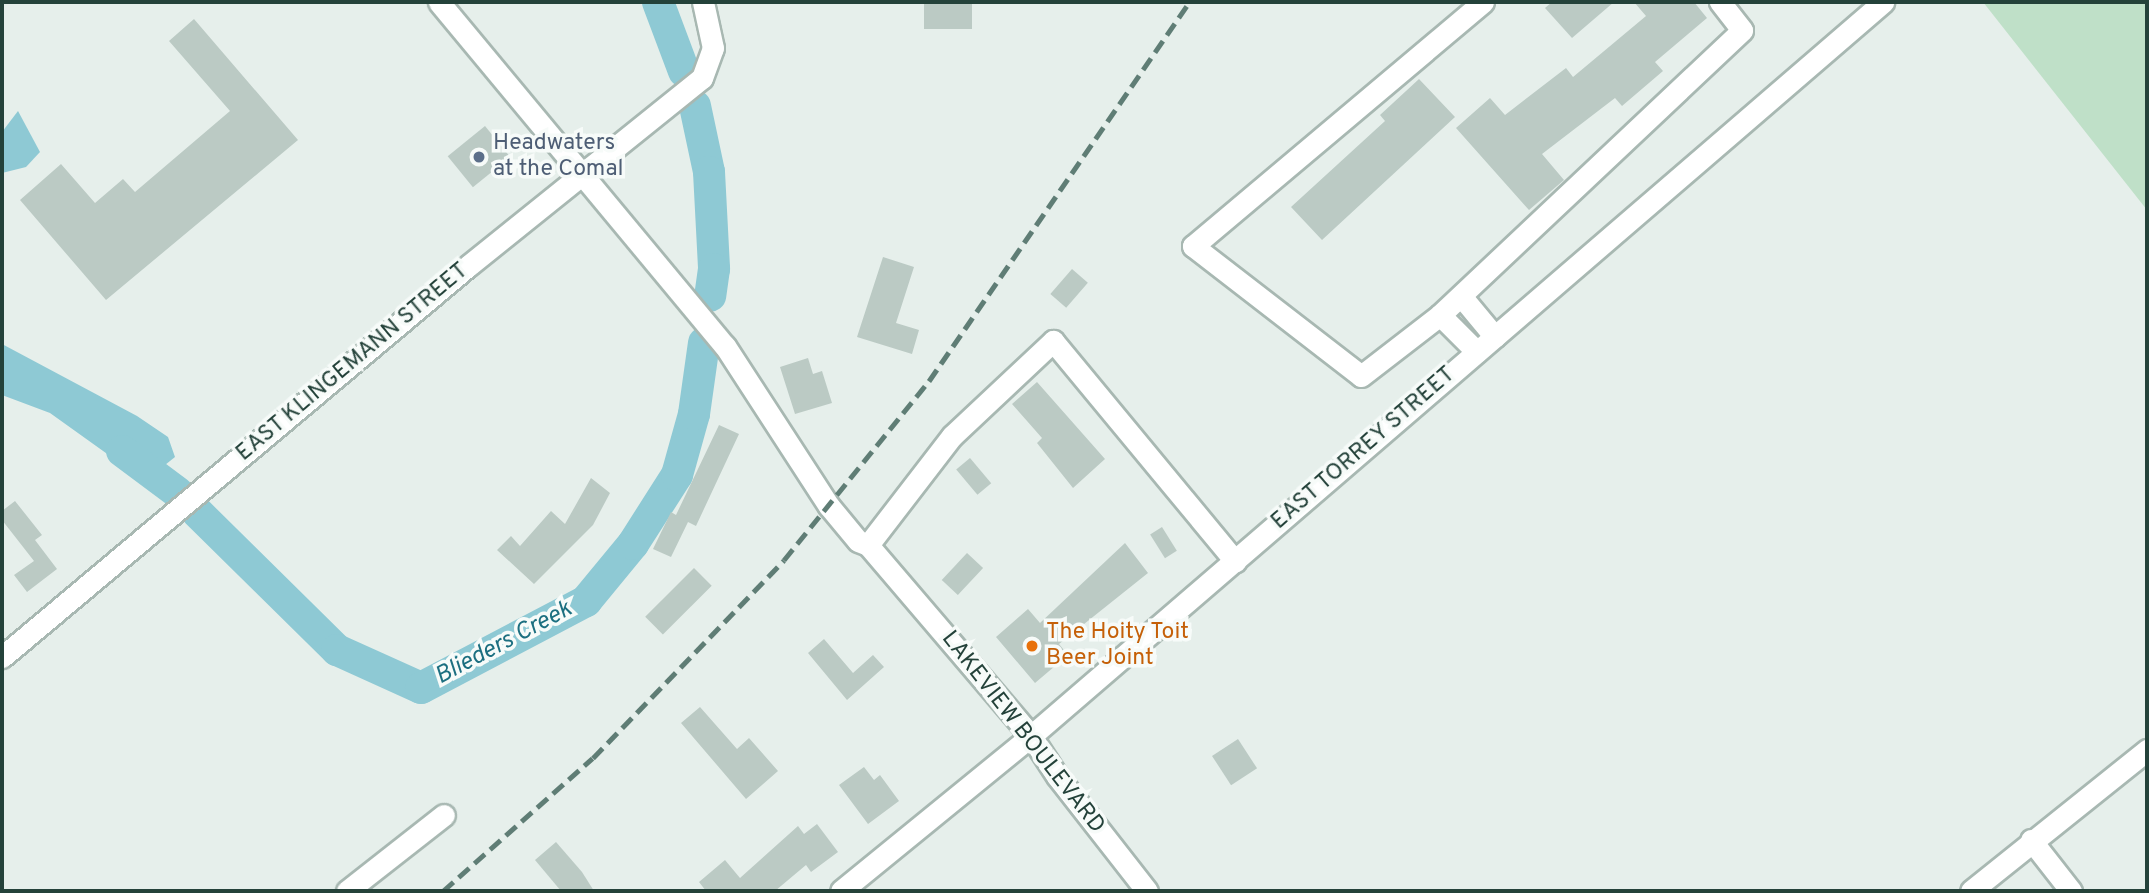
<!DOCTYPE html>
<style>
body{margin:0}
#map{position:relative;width:2149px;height:893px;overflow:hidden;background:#e6efeb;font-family:Overpass,sans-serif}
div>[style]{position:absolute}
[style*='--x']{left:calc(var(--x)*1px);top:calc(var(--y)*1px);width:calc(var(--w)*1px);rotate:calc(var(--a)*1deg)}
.green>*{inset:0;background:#bfe0c8}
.water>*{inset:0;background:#8ec9d4}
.river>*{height:32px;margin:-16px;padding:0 16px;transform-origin:16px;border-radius:16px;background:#8ec9d4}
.building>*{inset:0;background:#bbcac4;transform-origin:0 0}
.roads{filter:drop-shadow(2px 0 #a8b8b2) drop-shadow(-2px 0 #a8b8b2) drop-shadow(0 2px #a8b8b2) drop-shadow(0 -2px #a8b8b2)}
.minor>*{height:21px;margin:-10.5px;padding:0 10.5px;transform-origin:10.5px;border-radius:10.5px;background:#fff}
.rail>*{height:5px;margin-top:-2.5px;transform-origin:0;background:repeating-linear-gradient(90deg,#5f7d75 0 14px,transparent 0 21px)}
.dots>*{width:19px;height:19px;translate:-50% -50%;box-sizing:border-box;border:4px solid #f7fbf9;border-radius:50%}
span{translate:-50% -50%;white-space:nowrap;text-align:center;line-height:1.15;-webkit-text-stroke:7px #f7fbf9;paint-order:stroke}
.service-label{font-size:23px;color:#4e5e75}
.left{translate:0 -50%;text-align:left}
.street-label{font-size:23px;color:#24423a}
.food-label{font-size:23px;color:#c56008}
.water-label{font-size:24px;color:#1c6f80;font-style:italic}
.frame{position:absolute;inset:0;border:4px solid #24423a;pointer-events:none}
</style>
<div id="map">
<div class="green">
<i style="clip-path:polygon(1983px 2px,2147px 2px,2147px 210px)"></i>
</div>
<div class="water">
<i style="clip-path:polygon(18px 111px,40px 152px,26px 167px,2px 173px,2px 132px)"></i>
<i style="clip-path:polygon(2px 344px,137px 416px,168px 437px,175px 457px,145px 481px,50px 413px,2px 395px)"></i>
</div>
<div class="river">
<i style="--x:658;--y:2;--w:74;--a:69.4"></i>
<i style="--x:695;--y:106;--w:67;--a:78"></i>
<i style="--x:709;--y:172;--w:97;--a:87"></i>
<i style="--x:714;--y:269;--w:27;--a:98"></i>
<i style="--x:122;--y:451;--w:69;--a:36.7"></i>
<i style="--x:197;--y:512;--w:197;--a:44.6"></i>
<i style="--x:337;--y:650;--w:92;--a:24.3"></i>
<i style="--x:421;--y:688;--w:187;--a:-27.8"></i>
<i style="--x:586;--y:601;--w:74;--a:-50.5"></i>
<i style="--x:633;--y:544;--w:82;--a:-57.5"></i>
<i style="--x:677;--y:475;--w:63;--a:-74.4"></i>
<i style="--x:694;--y:414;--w:72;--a:-82"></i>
</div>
<div class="building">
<i style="clip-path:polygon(1552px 2px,1614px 2px,1572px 38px,1545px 8px)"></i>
<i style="clip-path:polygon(1634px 2px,1694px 2px,1707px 18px,1655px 62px,1663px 71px,1622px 106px,1615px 98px,1542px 154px,1564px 180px,1529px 210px,1456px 128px,1490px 98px,1505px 115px,1566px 68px,1573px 77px,1646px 16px)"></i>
<i style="left:924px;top:4px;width:48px;height:25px"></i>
<i style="clip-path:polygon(194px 19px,298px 140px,106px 300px,20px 200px,61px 164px,95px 203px,123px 179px,135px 192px,230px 111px,169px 41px)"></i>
<i style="clip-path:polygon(1419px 79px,1455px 117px,1322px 240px,1291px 207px,1385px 121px,1380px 115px)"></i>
<i style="left:485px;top:126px;width:40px;height:48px;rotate:51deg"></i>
<i style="clip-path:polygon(883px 257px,914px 267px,896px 323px,919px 330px,912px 354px,857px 337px)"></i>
<i style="left:1072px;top:269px;width:21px;height:33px;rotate:41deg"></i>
<i style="clip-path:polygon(808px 358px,813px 374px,822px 371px,832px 403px,795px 414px,780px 367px)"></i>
<i style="clip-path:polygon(1037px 382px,1105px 459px,1073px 488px,1037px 443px,1042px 438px,1012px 404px)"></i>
<i style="clip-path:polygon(719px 425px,739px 434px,696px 526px,688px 522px,671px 557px,653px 549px,671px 512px,676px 515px)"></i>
<i style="left:970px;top:458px;width:33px;height:18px;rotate:50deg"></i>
<i style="clip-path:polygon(591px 478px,610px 493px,593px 525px,534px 584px,497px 550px,511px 536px,520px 546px,551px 511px,565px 524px)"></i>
<i style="clip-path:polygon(15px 501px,42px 535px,35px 540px,57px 569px,27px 592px,14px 575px,34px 561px,2px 520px,2px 511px)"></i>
<i style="left:1162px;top:527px;width:28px;height:14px;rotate:58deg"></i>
<i style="clip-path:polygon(1125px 543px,1148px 573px,1059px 644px,1068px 655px,1035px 683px,996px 637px,1028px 609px,1040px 623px)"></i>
<i style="left:967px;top:553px;width:22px;height:37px;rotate:43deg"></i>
<i style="left:694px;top:568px;width:25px;height:69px;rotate:45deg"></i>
<i style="clip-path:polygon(824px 639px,853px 673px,873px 655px,884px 667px,847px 700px,808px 653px)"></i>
<i style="clip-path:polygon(700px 707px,737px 749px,749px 738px,778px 771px,746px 799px,681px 723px)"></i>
<i style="left:1238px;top:739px;width:35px;height:31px;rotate:57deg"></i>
<i style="clip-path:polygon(864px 767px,874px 780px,880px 775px,899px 801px,868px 824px,839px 785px)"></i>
<i style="clip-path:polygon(817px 824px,838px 852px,811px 872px,806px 865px,775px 891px,706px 891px,699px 882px,725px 860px,740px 878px,798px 826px,804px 834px)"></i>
<i style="clip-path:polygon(556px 842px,582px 872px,594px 891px,561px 891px,535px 860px)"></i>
</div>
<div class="roads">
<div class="minor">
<i style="--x:439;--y:2;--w:447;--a:50.3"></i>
<i style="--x:725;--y:346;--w:191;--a:57"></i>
<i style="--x:829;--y:506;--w:45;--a:50.4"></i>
<i style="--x:858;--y:541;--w:11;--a:22"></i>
<i style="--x:868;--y:545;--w:251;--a:49.5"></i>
<i style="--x:1031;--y:736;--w:48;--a:57"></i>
<i style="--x:1057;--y:776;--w:146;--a:52"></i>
<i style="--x:1483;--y:2;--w:379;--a:139.9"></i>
<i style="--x:1193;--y:246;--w:212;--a:37.7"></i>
<i style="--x:1361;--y:376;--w:100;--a:-37.7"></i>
<i style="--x:1440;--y:315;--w:415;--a:-43.3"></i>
<i style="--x:1742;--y:30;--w:36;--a:-128"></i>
<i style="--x:1461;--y:296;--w:53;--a:50.3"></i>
<i style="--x:1440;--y:315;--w:52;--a:45"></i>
<i style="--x:868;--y:545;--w:138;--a:-52.4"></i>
<i style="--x:952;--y:436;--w:139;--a:-43.2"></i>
<i style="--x:1053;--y:341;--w:286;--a:50.4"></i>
<i style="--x:2;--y:657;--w:608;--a:-40"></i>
<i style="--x:468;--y:266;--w:300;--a:-38.8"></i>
<i style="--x:702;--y:78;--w:32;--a:-70"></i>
<i style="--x:713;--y:48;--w:47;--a:-102.3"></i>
<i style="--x:2031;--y:840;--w:65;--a:51.9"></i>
<i style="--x:347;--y:891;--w:123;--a:-38.1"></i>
<i style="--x:841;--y:891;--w:245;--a:-39.2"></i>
<i style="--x:1031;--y:736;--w:1125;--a:-40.74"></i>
<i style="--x:1971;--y:891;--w:226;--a:-38.7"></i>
</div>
</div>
<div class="rail">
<i style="--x:443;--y:891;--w:200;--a:-41.6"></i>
<i style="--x:593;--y:758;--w:275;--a:-46"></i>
<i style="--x:784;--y:560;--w:230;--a:-51"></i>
<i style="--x:929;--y:381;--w:460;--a:-55.5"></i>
</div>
<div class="dots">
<i style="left:479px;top:157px;background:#5c6f8a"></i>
<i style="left:1032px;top:646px;background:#e8710a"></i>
</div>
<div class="service-label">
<span class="left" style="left:493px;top:157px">Headwaters<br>at the Comal</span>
</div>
<div class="street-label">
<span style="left:353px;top:363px;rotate:-40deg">EAST KLINGEMANN STREET</span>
<span style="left:1364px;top:449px;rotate:-41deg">EAST TORREY STREET</span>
<span style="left:1022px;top:733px;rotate:52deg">LAKEVIEW BOULEVARD</span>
</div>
<div class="food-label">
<span class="left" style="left:1046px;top:646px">The Hoity Toit<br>Beer Joint</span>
</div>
<div class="water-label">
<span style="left:504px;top:644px;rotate:-28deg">Blieders Creek</span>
</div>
<div class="frame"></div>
</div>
